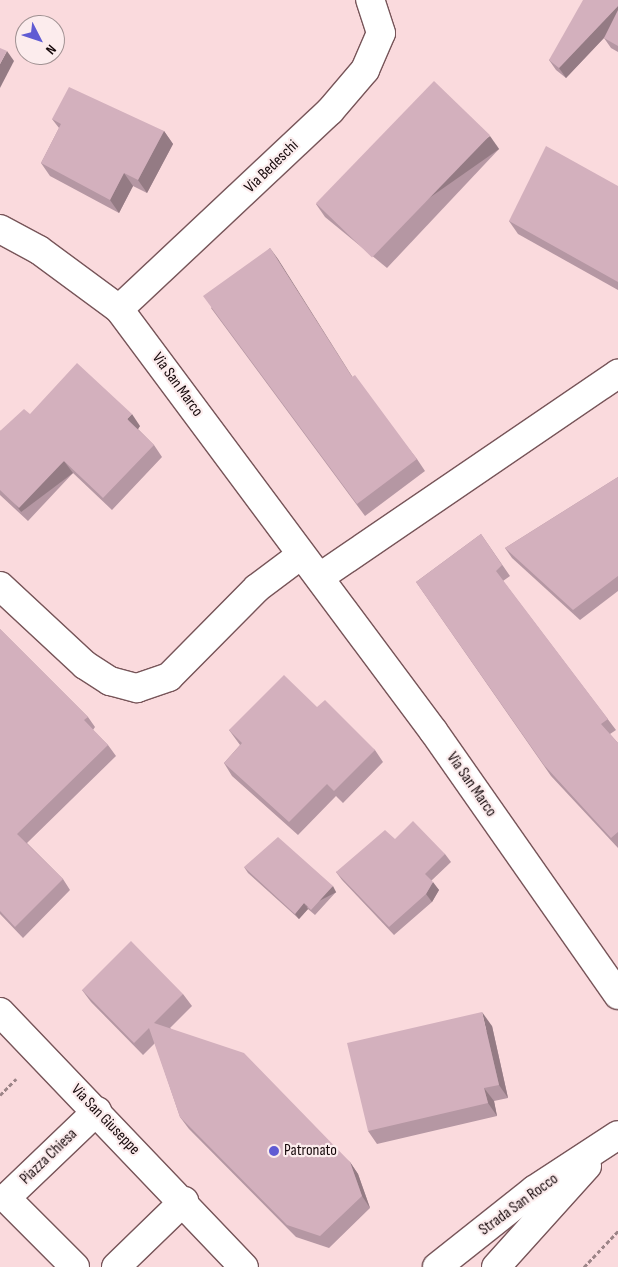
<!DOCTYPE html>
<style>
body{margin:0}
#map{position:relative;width:618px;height:1267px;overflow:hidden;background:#fadadd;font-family:"Sofia Sans Condensed",sans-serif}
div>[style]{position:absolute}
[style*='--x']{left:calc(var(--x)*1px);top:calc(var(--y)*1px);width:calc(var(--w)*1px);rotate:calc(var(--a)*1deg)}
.path>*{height:3px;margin-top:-1.5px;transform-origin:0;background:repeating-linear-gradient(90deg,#9c8487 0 4px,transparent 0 6.5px)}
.roads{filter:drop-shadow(1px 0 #775559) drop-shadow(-1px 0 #775559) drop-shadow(0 1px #775559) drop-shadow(0 -1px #775559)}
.minor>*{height:28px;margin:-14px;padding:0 14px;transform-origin:14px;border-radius:14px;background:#fff}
.wall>*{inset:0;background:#b597a3}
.shaded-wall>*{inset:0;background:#947b84;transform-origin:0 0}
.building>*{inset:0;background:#d3b0bd;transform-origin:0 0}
.dots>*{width:14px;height:14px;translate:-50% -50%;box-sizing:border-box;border:2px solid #fceced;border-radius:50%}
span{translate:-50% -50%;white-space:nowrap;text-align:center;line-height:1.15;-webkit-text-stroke:4.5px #fceced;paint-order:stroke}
.street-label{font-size:16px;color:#15080a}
.poi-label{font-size:16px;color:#15080a}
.left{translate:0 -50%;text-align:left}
.north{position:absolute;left:15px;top:15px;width:50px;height:50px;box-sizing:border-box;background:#fceced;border:1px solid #a09192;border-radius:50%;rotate:131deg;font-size:14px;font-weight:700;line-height:20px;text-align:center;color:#15080a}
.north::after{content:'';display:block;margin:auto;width:18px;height:22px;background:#605bd3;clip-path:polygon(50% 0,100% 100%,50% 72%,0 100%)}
</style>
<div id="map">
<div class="path">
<i style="--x:0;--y:1095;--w:23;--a:-45"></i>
<i style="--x:584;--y:1267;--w:50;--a:-46.6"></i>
</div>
<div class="roads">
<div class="minor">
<i style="--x:0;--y:229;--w:44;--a:28.3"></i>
<i style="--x:39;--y:250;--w:99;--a:36.4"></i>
<i style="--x:119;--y:309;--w:527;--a:53.33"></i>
<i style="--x:434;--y:732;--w:321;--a:55"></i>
<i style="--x:119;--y:309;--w:289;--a:-43.2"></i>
<i style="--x:330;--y:111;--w:54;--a:-49.5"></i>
<i style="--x:365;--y:70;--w:40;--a:-66.6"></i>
<i style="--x:381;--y:33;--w:35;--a:-108"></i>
<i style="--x:320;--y:577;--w:361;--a:-34.3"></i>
<i style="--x:0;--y:586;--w:116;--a:42.9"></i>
<i style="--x:85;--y:665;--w:30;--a:33"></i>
<i style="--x:110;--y:681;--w:28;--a:15"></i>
<i style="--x:137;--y:688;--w:34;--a:-19"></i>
<i style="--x:169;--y:677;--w:125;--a:-45.3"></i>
<i style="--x:257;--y:588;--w:55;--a:-36.9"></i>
<i style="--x:0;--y:1012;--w:353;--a:46.3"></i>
<i style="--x:75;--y:1267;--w:98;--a:-135"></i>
<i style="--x:6;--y:1198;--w:126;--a:-43.7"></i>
<i style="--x:116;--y:1267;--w:95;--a:-44.1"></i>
<i style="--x:437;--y:1267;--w:124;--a:-38.4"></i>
<i style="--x:534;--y:1190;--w:100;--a:-33.2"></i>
<i style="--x:496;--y:1267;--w:136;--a:-48"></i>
</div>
</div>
<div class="wall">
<i style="clip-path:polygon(618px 0,618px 52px,611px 48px,604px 38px,566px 78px,556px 70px,549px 60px)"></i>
<i style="clip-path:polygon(52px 119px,164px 131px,173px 144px,147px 193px,133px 186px,119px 213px,50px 176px,41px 163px,59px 128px)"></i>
<i style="clip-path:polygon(499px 149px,387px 268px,325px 217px,316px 204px)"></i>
<i style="clip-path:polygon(618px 186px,618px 290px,518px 234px,509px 221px)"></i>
<i style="clip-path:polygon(270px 248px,352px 377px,417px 459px,425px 471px,365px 516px,211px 308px)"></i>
<i style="clip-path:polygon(30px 414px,140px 426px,138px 429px,154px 445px,162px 457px,112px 510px,73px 473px,28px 521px,0 495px,0 431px)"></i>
<i style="clip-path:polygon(618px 477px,618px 591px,580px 620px,512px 558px,505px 548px)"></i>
<i style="clip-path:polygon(481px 534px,510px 576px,503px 581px,616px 730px,610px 734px,618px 743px,618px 848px,551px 776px,416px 582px)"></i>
<i style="clip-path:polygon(0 629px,88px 717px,95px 727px,93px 730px,108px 745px,116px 756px,27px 843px,63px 879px,70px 890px,23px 938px,0 914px)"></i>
<i style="clip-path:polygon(317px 707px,375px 750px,383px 762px,343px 803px,336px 796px,298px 835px,232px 776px,224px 763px,240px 745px,229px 730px)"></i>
<i style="clip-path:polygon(395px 839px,445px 854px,451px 862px,431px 881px,439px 890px,432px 902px,394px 935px,342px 880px,336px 872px)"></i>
<i style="clip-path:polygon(244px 867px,336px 892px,315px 915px,308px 909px,299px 919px,248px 873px)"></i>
<i style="clip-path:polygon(82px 990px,183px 994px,192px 1006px,170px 1028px,350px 1162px,358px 1174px,370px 1208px,329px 1248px,296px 1237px,189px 1129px,180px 1117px,155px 1043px,143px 1055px,91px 1002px)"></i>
<i style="clip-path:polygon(492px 1026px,508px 1098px,494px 1101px,497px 1116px,377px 1144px,368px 1131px)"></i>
</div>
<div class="shaded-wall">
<i style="clip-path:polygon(618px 6px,618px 23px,566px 78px,559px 68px)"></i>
<i style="clip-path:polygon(7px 51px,14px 61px,0 88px,0 64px)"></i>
<i style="clip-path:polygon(164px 131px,173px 144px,147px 193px,138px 180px)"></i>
<i style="left:490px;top:136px;width:16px;height:163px;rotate:55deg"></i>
<i style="clip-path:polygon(124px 173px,133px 186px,119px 213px,110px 200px)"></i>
<i style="clip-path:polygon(270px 248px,278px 259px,360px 389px,352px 377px)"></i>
<i style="clip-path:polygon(132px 414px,140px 426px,136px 432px,127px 419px)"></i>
<i style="left:64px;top:461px;width:15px;height:65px;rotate:53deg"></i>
<i style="clip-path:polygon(433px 882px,439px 890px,432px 902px,426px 894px)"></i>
<i style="left:333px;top:886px;width:7px;height:33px;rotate:63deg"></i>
<i style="clip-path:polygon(304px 903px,308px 909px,299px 919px,295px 914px)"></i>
<i style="clip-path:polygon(482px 1012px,492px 1026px,508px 1098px,499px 1085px)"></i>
<i style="clip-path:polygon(484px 1088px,494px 1101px,497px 1116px,488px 1103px)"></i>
<i style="clip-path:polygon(350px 1162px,358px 1174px,370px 1208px,362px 1196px)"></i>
</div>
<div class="building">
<i style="clip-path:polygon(583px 0,618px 0,618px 6px,559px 68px,549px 60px)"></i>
<i style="clip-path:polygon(618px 10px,618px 46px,604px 38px)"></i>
<i style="clip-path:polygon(0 48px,7px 51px,0 64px)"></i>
<i style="left:434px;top:81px;width:78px;height:170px;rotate:44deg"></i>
<i style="clip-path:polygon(69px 87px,164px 131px,138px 180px,124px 173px,110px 200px,41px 163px,61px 124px,52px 119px)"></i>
<i style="clip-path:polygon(546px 146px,618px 186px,618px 282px,509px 221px)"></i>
<i style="clip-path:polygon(270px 248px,352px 377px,355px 375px,417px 459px,357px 504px,203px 296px)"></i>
<i style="clip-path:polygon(77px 363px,132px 414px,127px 419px,154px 445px,103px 498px,64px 461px,19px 508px,0 490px,0 431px,24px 409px,30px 414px)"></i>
<i style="clip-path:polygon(618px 477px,618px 576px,573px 610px,505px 548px)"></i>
<i style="clip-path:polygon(481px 534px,502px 565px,496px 571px,608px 719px,601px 724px,618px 743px,618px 832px,611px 838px,544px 765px,416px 582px)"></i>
<i style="clip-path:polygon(0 629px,88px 717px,84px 720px,108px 745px,17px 834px,63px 879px,15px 927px,0 911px)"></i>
<i style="clip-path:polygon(284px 675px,317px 707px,325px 700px,375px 750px,334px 791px,327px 784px,289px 822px,224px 763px,242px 743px,229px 730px)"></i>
<i style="clip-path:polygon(413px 821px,445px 854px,425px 874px,433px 882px,426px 894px,389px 927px,336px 872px,385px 830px,395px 839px)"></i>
<i style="clip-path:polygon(278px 837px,333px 886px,311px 910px,304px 903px,295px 914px,244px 867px)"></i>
<i style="clip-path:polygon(131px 941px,183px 994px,154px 1023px,244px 1053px,350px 1162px,362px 1196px,320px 1236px,287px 1225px,180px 1117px,149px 1028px,134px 1043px,82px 990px)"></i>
<i style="clip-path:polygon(482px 1012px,499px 1085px,484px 1088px,488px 1103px,368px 1131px,347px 1043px)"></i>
</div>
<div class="dots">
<i style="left:274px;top:1151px;background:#605bd3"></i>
</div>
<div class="street-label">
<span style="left:272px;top:167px;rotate:-44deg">Via Bedeschi</span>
<span style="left:177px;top:385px;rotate:54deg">Via San Marco</span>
<span style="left:471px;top:785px;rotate:55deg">Via San Marco</span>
<span style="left:105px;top:1120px;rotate:46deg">Via San Giuseppe</span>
<span style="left:49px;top:1157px;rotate:-44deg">Piazza Chiesa</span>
<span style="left:519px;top:1205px;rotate:-36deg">Strada San Rocco</span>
</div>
<div class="poi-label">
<span class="left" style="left:284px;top:1151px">Patronato</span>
</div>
<div class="north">N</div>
</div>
